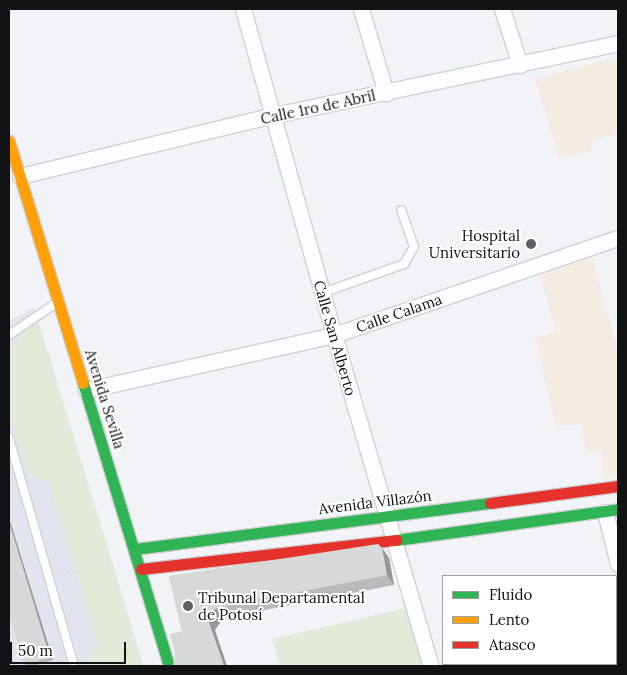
<!DOCTYPE html>
<meta charset="utf-8">
<style>
body{margin:0}
#map{position:relative;width:627px;height:675px;overflow:hidden;background:#f1f3f6;font-family:Lora,serif}
div>[style]{position:absolute}
[style*='--x']{left:calc(var(--x)*1px);top:calc(var(--y)*1px);width:calc(var(--w)*1px);rotate:calc(var(--a)*1deg)}
.built>*{inset:0;background:#e2e5ed}
.education>*{inset:0;background:#f3ece2}
.green>*{inset:0;background:#e2ebd9}
.path>*{height:2.5px;margin-top:-1.25px;transform-origin:0;background:repeating-linear-gradient(90deg,#dddede 0 1px,transparent 0 5px)}
.roads{filter:drop-shadow(1px 0 #cfd0d3) drop-shadow(-1px 0 #cfd0d3) drop-shadow(0 1px #cfd0d3) drop-shadow(0 -1px #cfd0d3)}
.lane>*{height:8px;margin:-4px;padding:0 4px;transform-origin:4px;border-radius:4px;background:#fdfdfe}
.street>*{height:15px;margin:-7.5px;padding:0 7.5px;transform-origin:7.5px;border-radius:7.5px;background:#fdfdfe}
.fast>*{height:11px;margin:-5.5px;padding:0 5.5px;transform-origin:5.5px;border-radius:5.5px;background:#30b455}
.slow>*{height:11px;margin:-5.5px;padding:0 5.5px;transform-origin:5.5px;border-radius:5.5px;background:#ff9f0a}
.jam>*{height:11px;margin:-5.5px;padding:0 5.5px;transform-origin:5.5px;border-radius:5.5px;background:#e5322d}
.rail>*{height:5.5px;margin-top:-2.75px;transform-origin:0;background:repeating-linear-gradient(90deg,#fff 0 11px,#b4b5b5 0 22px);box-sizing:border-box;border-block:1px solid #b4b5b5}
.wall>*{inset:0;background:#b9baba}
.shaded-wall>*{inset:0;background:#969797}
.building>*{inset:0;background:#d7d8d8}
.dots>*{width:14px;height:14px;translate:-50% -50%;box-sizing:border-box;border:2px solid #fff;border-radius:50%}
span{translate:-50% -50%;white-space:nowrap;text-align:center;line-height:1.15;-webkit-text-stroke:4px #fff;paint-order:stroke}
.street-label{font-size:15px;color:#111213}
.poi-label{font-size:15px;color:#111213}
.right{translate:-100% -50%;text-align:right}
.left{translate:0 -50%;text-align:left}
.frame{position:absolute;inset:0;border:10px solid #111213;pointer-events:none}
.legend{position:absolute;left:442px;top:575px;width:175px;height:90px;box-sizing:border-box;background:#fff;border:1px solid #a0a0a1;margin:0;padding:6px 9px;list-style:none;font-size:15px;color:#111213}
.legend li{display:flex;align-items:center;gap:10px;height:25px}
.legend b{width:25px;border:1px solid #a0a0a1}
.scale{position:absolute;left:10px;top:642px;width:116px;height:22px;box-sizing:border-box;border:2px solid #111213;border-top:0;padding-left:6px;font-size:15px;line-height:18px;white-space:nowrap;color:#111213;-webkit-text-stroke:4px #fff;paint-order:stroke}
</style>
<div id="map">
<div class="built">
<i style="clip-path:polygon(34px 308px,113px 565px,143px 666px,9px 666px,9px 321px)"></i>
</div>
<div class="education">
<i style="clip-path:polygon(618px 57px,618px 133px,591px 141px,592px 151px,559px 159px,535px 78px)"></i>
<i style="clip-path:polygon(592px 257px,618px 351px,618px 477px,604px 480px,601px 450px,586px 452px,581px 424px,556px 426px,535px 339px,556px 331px,540px 275px)"></i>
</div>
<div class="green">
<i style="clip-path:polygon(39px 323px,113px 565px,143px 666px,86px 666px,87px 656px,98px 645px,48px 480px,35px 479px,28px 474px,9px 416px,9px 348px,19px 335px)"></i>
<i style="clip-path:polygon(406px 608px,422px 666px,280px 666px,272px 639px)"></i>
</div>
<div class="path">
<i style="--x:58;--y:574;--w:60;--a:-9.6"></i>
</div>
<div class="roads">
<div class="lane">
<i style="--x:322;--y:293;--w:87;--a:-19.5"></i>
<i style="--x:404;--y:264;--w:20;--a:-60"></i>
<i style="--x:414;--y:247;--w:39;--a:-109"></i>
<i style="--x:9;--y:335;--w:55;--a:-34"></i>
<i style="--x:9;--y:438;--w:237;--a:74.1"></i>
</div>
<div class="street">
<i style="--x:243;--y:9;--w:338;--a:74.4"></i>
<i style="--x:334;--y:335;--w:345;--a:73.7"></i>
<i style="--x:361;--y:9;--w:88;--a:73.4"></i>
<i style="--x:502;--y:9;--w:59;--a:72.2"></i>
<i style="--x:20;--y:176;--w:261;--a:-13.5"></i>
<i style="--x:274;--y:115;--w:351;--a:-11.8"></i>
<i style="--x:86;--y:390;--w:254;--a:-12.5"></i>
<i style="--x:334;--y:335;--w:300;--a:-18.9"></i>
<i style="--x:605;--y:512;--w:54;--a:76"></i>
<i style="--x:616;--y:607;--w:2;--a:0"></i>
</div>
<div class="fast">
<i style="--x:83;--y:383;--w:296;--a:73.1"></i>
<i style="--x:396;--y:540;--w:224;--a:-7.9"></i>
<i style="--x:135;--y:549;--w:358;--a:-7.4"></i>
</div>
<div class="slow">
<i style="--x:9;--y:141;--w:253;--a:73"></i>
</div>
<div class="jam">
<i style="--x:490;--y:503;--w:129;--a:-7.6"></i>
<i style="--x:141;--y:569;--w:257;--a:-6.5"></i>
</div>
</div>
<div class="rail">
<i style="--x:9;--y:658;--w:8;--a:76"></i>
</div>
<div class="wall">
<i style="clip-path:polygon(9px 518px,53px 660px,34px 666px,26px 666px,25px 665px,9px 613px)"></i>
<i style="clip-path:polygon(382px 548px,389px 558px,394px 585px,223px 618px,215px 630px,182px 631px,169px 576px)"></i>
</div>
<div class="shaded-wall">
<i style="clip-path:polygon(9px 518px,53px 660px,50px 657px,9px 522px)"></i>
<i style="clip-path:polygon(382px 548px,389px 558px,394px 585px,387px 575px)"></i>
<i style="clip-path:polygon(216px 608px,223px 618px,215px 630px,227px 666px,224px 666px,208px 620px)"></i>
</div>
<div class="building">
<i style="clip-path:polygon(9px 522px,50px 657px,25px 665px,9px 613px)"></i>
<i style="clip-path:polygon(378px 544px,382px 548px,387px 575px,216px 608px,208px 620px,224px 666px,173px 666px,175px 652px,170px 634px,182px 631px,169px 576px)"></i>
</div>
<div class="dots">
<i style="left:531px;top:244px;background:#5f6162"></i>
<i style="left:188px;top:606px;background:#5f6162"></i>
</div>
<div class="street-label">
<span style="left:318px;top:107px;rotate:-12deg">Calle 1ro de Abril</span>
<span style="left:399px;top:313px;rotate:-19deg">Calle Calama</span>
<span style="left:335px;top:338px;rotate:74deg">Calle San Alberto</span>
<span style="left:105px;top:399px;rotate:73deg">Avenida Sevilla</span>
<span style="left:375px;top:502px;rotate:-7deg">Avenida Villazón</span>
</div>
<div class="poi-label">
<span class="right" style="left:520px;top:244px">Hospital<br>Universitario</span>
<span class="left" style="left:198px;top:606px">Tribunal Departamental<br>de Potosí</span>
</div>
<div class="frame"></div>
<ul class="legend">
<li><b style="height:6px;background:#30b455"></b>Fluido</li>
<li><b style="height:6px;background:#ff9f0a"></b>Lento</li>
<li><b style="height:6px;background:#e5322d"></b>Atasco</li>
</ul>
<div class="scale">50 m</div>
</div>
